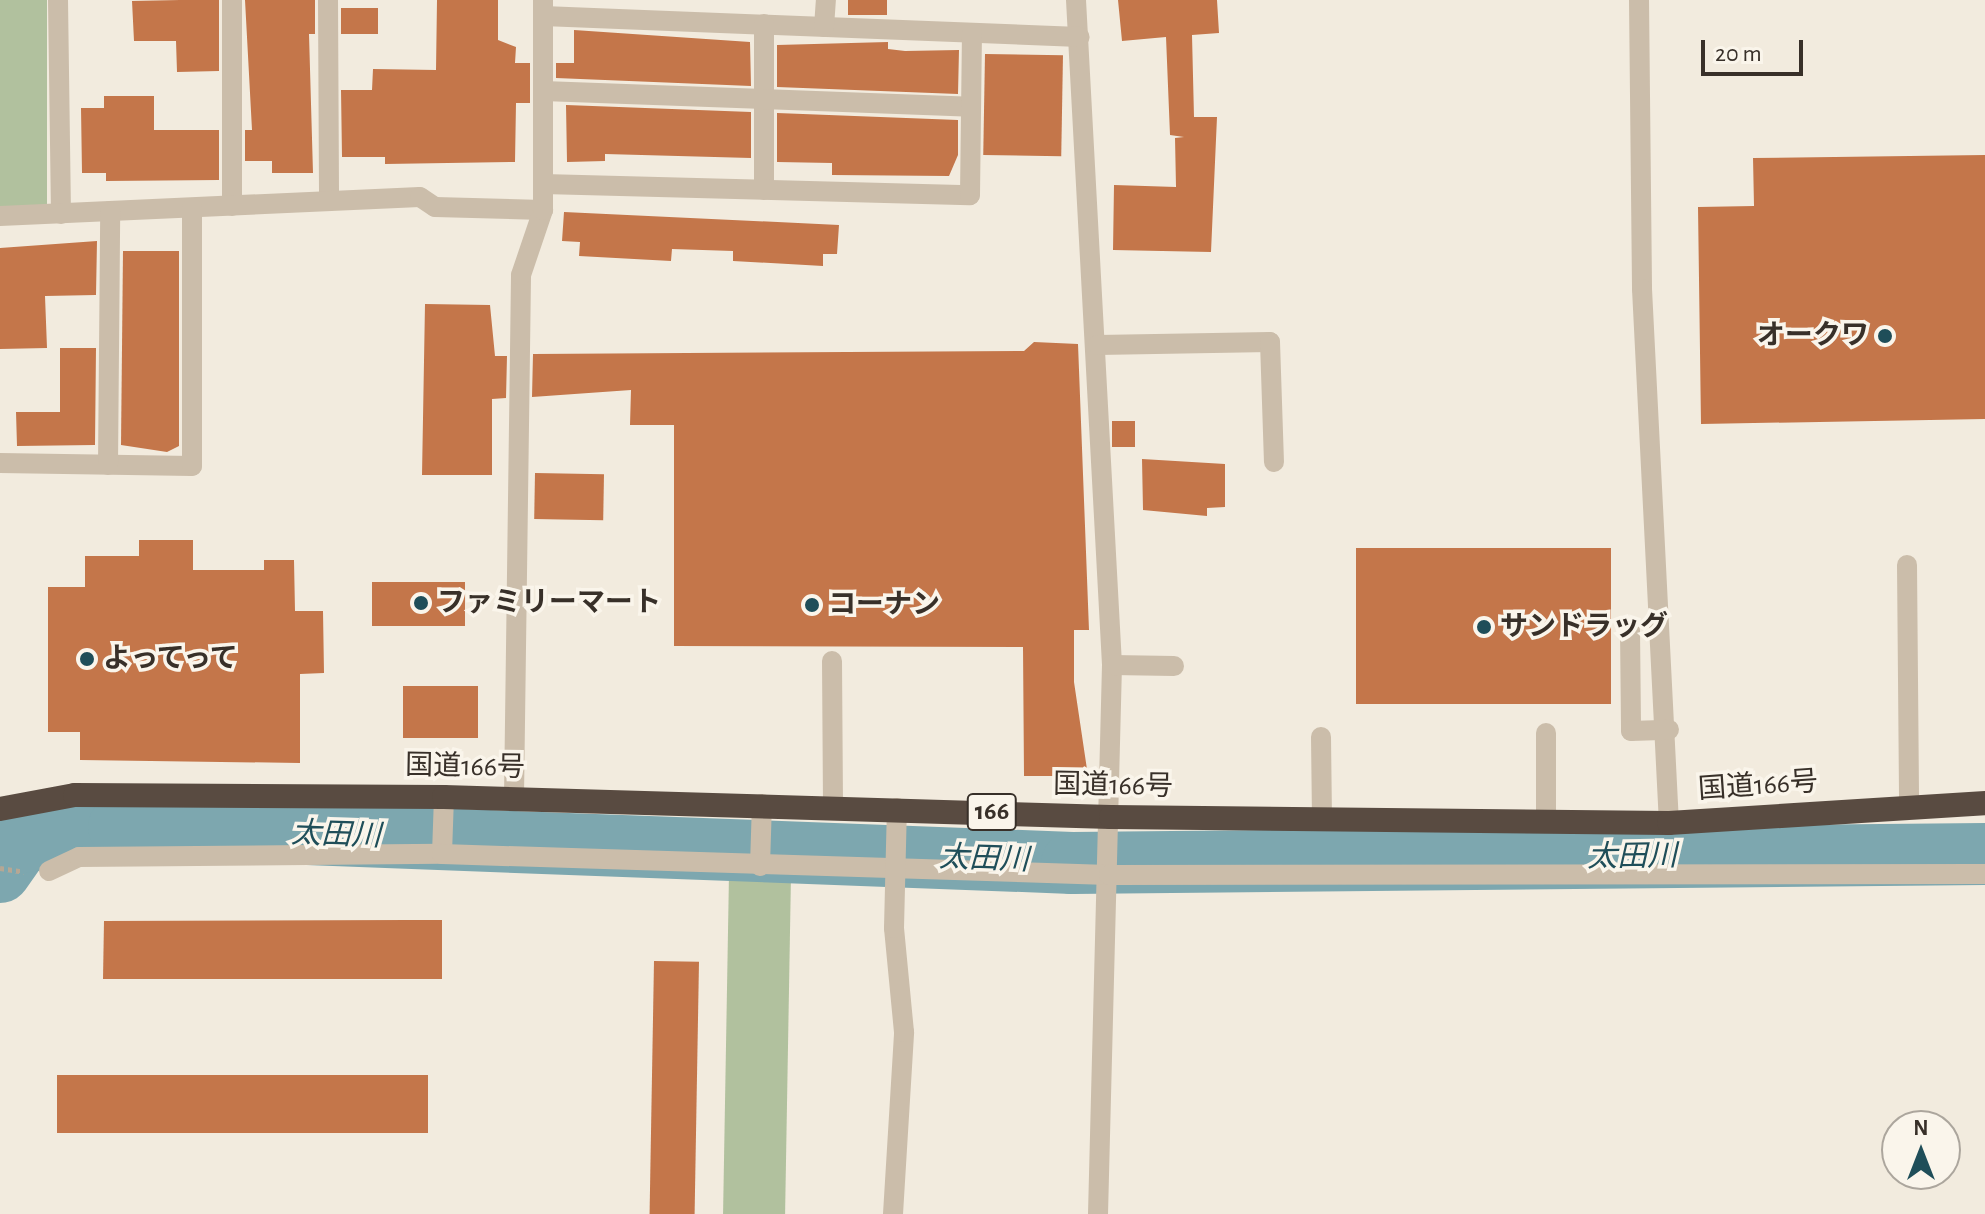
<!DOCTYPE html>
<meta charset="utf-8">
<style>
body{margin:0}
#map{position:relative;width:1985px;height:1214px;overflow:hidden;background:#f2ebde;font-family:"Alegreya Sans","Noto Sans JP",sans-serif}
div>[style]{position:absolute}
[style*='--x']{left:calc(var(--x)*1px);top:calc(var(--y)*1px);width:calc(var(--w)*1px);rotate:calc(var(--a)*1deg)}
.green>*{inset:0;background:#b1c19e;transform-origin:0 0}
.river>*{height:62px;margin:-31px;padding:0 31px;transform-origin:31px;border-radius:31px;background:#7da7af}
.building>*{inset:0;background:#c4764a;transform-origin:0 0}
.path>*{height:5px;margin-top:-2.5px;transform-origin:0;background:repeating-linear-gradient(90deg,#b6a794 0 4px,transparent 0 8px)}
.minor>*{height:20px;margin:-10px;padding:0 10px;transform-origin:10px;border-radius:10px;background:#cbbdaa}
.highway>*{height:24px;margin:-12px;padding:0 12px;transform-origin:12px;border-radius:12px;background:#594b41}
.dots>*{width:22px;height:22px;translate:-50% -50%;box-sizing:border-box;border:4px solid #faf5eb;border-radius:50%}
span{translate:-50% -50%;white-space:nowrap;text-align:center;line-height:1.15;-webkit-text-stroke:7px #faf5eb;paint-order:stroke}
.shield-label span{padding:2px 6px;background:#faf5eb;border:2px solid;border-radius:6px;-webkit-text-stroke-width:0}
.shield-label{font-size:26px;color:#383029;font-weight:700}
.poi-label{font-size:28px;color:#383029;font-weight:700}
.right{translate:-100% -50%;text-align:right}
.left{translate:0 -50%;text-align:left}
.street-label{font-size:28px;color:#383029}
.water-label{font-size:30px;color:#1f4e59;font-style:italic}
.north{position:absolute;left:1881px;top:1110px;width:80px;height:80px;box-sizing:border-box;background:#faf5eb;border:2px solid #aca69d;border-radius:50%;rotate:0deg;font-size:22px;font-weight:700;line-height:32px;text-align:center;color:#383029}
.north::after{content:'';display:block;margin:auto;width:28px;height:36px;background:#1f4e59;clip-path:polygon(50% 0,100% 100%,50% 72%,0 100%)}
.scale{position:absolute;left:1701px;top:40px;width:102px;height:36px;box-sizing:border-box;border:4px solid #383029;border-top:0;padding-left:10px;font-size:24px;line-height:28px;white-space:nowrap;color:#383029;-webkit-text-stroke:6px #faf5eb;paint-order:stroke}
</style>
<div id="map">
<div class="green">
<i style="left:0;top:0;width:47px;height:206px"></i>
<i style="left:729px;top:874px;width:62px;height:340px;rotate:1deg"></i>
</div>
<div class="river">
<i style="--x:0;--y:872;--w:37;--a:-55"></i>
<i style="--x:21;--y:842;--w:99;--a:-8.7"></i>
<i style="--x:119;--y:827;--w:954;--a:2.16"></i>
<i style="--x:1072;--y:863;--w:913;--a:-0.56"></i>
</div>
<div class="building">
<i style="clip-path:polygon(180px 0,219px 0,219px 71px,177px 72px,176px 41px,134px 41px,132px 1px)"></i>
<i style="clip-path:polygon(245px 0,315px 0,315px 34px,309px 34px,313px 173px,272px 173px,272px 161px,245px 161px,245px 130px,252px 130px)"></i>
<i style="clip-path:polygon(437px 0,498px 0,498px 40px,516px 47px,515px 63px,530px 63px,530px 103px,516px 103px,515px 162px,385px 164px,385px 157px,342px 157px,341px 90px,372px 90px,373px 69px,436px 70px)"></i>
<i style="left:848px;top:0;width:39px;height:15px"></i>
<i style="clip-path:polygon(1118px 0,1217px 0,1219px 33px,1192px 35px,1194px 117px,1217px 117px,1211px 252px,1113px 250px,1114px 185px,1176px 187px,1175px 138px,1184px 137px,1170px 135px,1166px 37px,1122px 41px)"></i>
<i style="left:341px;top:8px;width:37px;height:26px"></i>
<i style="clip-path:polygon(574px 30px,750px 42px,751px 86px,556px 78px,556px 63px,574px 63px)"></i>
<i style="clip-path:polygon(888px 42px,888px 49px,905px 51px,959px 50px,958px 94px,777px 87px,777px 45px)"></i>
<i style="left:985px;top:54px;width:78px;height:101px;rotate:1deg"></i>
<i style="clip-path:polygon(104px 96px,154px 96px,154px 130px,219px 130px,219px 180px,106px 181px,106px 173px,82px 173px,81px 108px,104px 108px)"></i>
<i style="clip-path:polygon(566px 105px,751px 112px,751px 158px,605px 154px,605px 161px,567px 162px)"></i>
<i style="clip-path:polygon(777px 113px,958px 120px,958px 155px,949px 176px,832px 175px,832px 163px,777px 162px)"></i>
<i style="clip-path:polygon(1985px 155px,1985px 419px,1701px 424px,1698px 207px,1754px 206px,1753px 158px)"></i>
<i style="clip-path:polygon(564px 212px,839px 225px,837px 254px,823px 254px,823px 266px,733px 261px,733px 251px,672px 249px,671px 261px,579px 256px,580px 242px,562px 241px)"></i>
<i style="clip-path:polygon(97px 241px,96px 295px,45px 296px,47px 348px,0 349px,0 248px)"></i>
<i style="clip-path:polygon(123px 251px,179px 251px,179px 446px,167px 452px,121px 445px)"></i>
<i style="clip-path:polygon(425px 304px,490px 305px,495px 356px,507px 356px,506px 398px,492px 399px,492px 475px,422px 475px)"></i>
<i style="clip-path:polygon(1034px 342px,1078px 344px,1089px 630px,1074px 630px,1074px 682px,1088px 776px,1024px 776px,1023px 647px,674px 646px,674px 425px,630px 425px,631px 390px,532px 397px,533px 354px,1024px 351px)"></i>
<i style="clip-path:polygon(60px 348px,96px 348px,95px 445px,17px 446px,16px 412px,60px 412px)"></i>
<i style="left:1112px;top:421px;width:23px;height:26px"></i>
<i style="clip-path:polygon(1142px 459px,1225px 464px,1225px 507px,1207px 508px,1207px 516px,1143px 510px)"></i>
<i style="left:535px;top:473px;width:69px;height:46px;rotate:1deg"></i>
<i style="clip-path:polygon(139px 540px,193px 540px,193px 570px,264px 570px,264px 560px,294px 560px,295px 611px,323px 611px,324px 673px,300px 674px,300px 763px,80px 760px,80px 732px,48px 732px,48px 587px,85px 587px,85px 556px,139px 556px)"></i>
<i style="left:1611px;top:548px;width:156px;height:255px;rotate:90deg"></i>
<i style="left:372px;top:582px;width:93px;height:44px"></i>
<i style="left:478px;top:686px;width:52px;height:75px;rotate:90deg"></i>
<i style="clip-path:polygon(409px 920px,442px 920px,442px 979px,103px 979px,104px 921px)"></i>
<i style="left:654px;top:961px;width:45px;height:253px;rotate:1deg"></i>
<i style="left:57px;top:1075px;width:371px;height:58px"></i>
</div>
<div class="path">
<i style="--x:0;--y:868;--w:24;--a:9"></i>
</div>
<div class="minor">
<i style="--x:58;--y:0;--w:214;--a:89.2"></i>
<i style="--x:232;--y:0;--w:206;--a:90"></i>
<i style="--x:328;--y:0;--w:201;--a:89.7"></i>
<i style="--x:1076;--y:0;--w:666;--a:86.9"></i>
<i style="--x:1112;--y:665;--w:549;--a:91.46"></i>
<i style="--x:1639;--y:0;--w:289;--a:89.4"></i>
<i style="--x:1642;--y:289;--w:535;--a:87.11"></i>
<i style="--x:543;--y:16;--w:537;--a:2.24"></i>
<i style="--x:764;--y:24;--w:166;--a:90"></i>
<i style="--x:824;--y:27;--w:27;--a:-86"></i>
<i style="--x:543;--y:91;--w:428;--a:2.1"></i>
<i style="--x:543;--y:184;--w:427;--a:1.5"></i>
<i style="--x:970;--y:195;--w:162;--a:-89.3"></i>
<i style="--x:0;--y:216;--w:420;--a:-2.6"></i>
<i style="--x:420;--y:197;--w:18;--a:34"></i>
<i style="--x:435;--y:207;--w:108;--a:1.6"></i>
<i style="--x:1098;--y:345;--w:172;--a:-1"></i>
<i style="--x:1270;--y:342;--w:120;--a:88.1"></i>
<i style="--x:0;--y:463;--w:192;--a:0.9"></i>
<i style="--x:192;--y:466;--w:258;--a:-90"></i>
<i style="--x:108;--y:465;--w:254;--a:-89.5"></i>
<i style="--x:1907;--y:565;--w:241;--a:89.5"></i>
<i style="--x:1630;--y:630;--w:101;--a:89.4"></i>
<i style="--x:1631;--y:731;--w:38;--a:-2"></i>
<i style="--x:832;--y:661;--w:145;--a:89.6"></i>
<i style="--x:1112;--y:665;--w:62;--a:0.9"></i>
<i style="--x:1546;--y:733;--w:88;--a:90"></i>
<i style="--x:1321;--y:737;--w:82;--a:89.3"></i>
<i style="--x:514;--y:797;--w:522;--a:-89.23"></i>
<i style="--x:521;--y:275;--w:69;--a:-71.3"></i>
<i style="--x:543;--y:210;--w:210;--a:-90"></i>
<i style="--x:442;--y:854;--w:57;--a:-88"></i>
<i style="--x:760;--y:866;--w:62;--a:-88.2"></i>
<i style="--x:49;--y:871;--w:33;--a:-25"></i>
<i style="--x:79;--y:857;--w:363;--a:-0.5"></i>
<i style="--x:442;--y:854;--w:667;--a:1.8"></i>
<i style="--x:1109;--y:875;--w:876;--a:-0.07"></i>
<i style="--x:893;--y:1214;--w:182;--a:-86.5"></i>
<i style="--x:904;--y:1032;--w:104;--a:-95.5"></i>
<i style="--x:894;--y:928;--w:120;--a:-88.6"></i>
</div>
<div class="highway">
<i style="--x:0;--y:809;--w:76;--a:-10.6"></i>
<i style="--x:75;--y:795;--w:369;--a:0.3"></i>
<i style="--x:444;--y:797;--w:667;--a:1.72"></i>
<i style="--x:1111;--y:817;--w:558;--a:0.62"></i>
<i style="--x:1669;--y:823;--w:317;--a:-3.6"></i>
</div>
<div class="dots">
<i style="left:1885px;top:336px;background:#1f4e59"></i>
<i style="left:421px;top:603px;background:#1f4e59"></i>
<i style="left:812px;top:605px;background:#1f4e59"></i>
<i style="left:1484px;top:627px;background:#1f4e59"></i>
<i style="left:87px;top:659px;background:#1f4e59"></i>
</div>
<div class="shield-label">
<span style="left:992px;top:812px">166</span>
</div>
<div class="poi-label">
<span class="right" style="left:1869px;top:336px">オークワ</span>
<span class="left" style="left:437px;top:603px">ファミリーマート</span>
<span class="left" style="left:828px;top:605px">コーナン</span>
<span class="left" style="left:1500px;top:627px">サンドラッグ</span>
<span class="left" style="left:103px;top:659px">よってって</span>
</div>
<div class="street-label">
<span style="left:465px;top:767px;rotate:1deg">国道166号</span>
<span style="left:1113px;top:786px;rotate:1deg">国道166号</span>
<span style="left:1758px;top:786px;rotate:-4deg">国道166号</span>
</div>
<div class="water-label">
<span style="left:336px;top:835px;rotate:2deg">太田川</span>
<span style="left:1632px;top:857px;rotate:-1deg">太田川</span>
<span style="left:984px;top:859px;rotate:2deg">太田川</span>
</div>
<div class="north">N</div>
<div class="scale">20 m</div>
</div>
